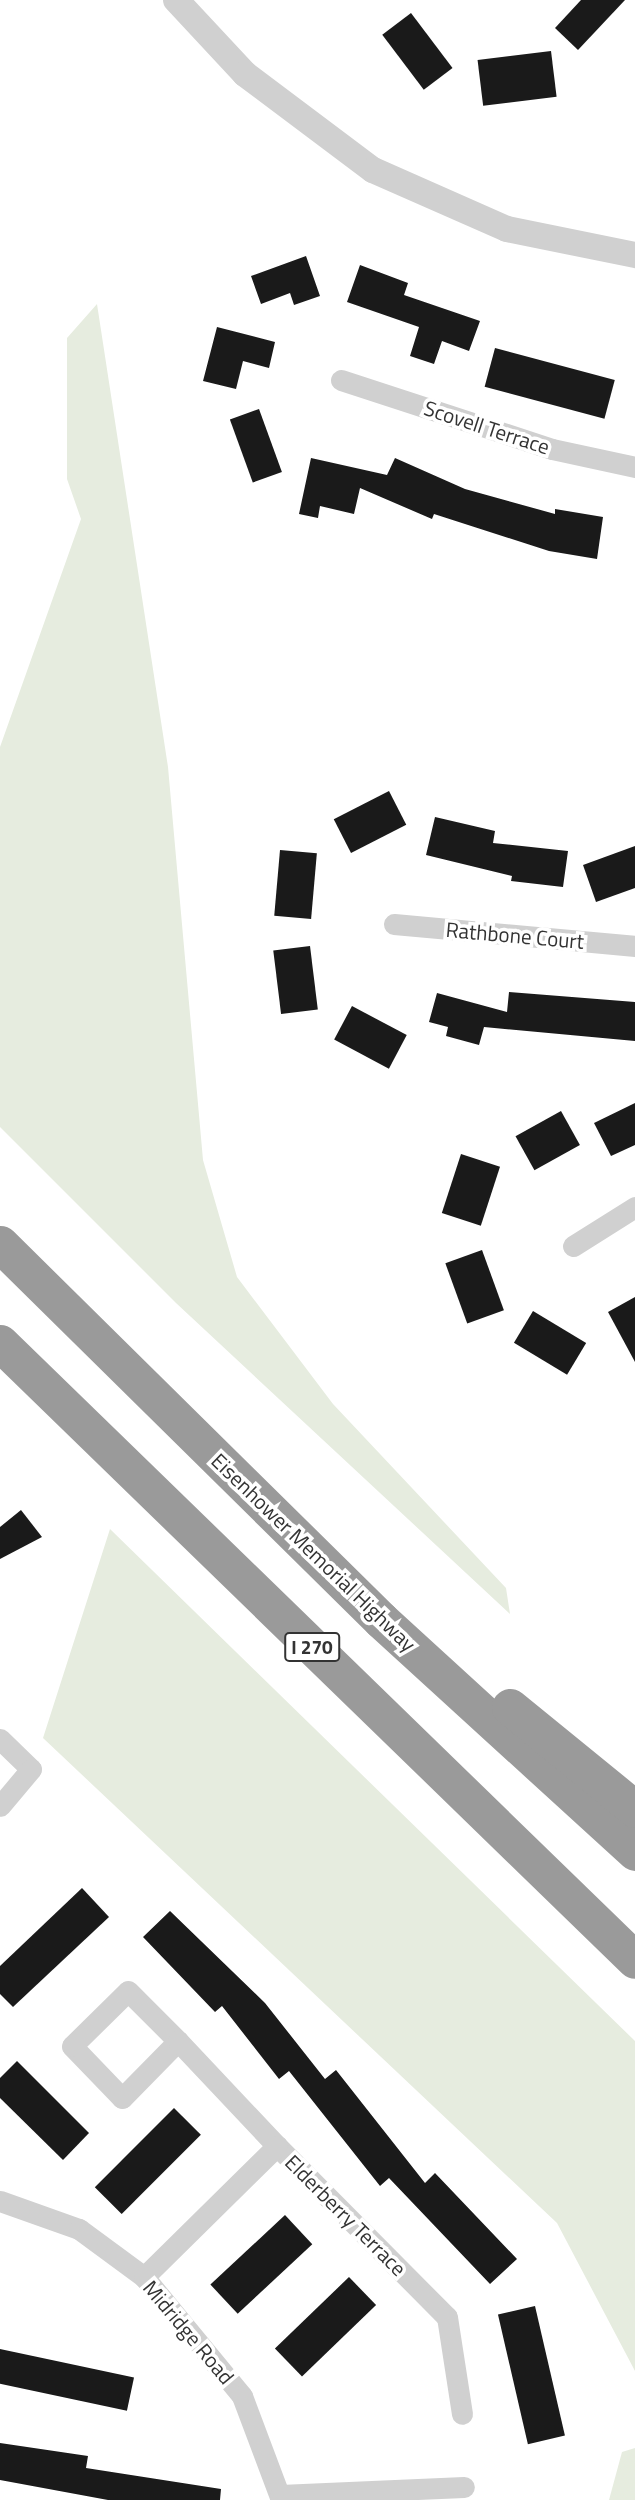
<!DOCTYPE html>
<style>
body{margin:0}
#map{position:relative;width:635px;height:2500px;overflow:hidden;background:#fff;font-family:"Titillium Web",sans-serif}
div>[style]{position:absolute}
[style*='--x']{left:calc(var(--x)*1px);top:calc(var(--y)*1px);width:calc(var(--w)*1px);rotate:calc(var(--a)*1deg)}
.green>*{inset:0;background:#e6ecdf}
.building>*{inset:0;background:#1a1a1a;transform-origin:0 0}
.minor>*{height:21px;margin:-10.5px;padding:0 10.5px;transform-origin:10.5px;border-radius:10.5px;background:#d0d0d0}
.tertiary>*{height:26px;margin:-13px;padding:0 13px;transform-origin:13px;border-radius:13px;background:#d0d0d0}
.motorway>*{height:37px;margin:-18.5px;padding:0 18.5px;transform-origin:18.5px;border-radius:18.5px;background:#9a9a9a}
span{translate:-50% -50%;white-space:nowrap;text-align:center;line-height:1.15;-webkit-text-stroke:7px #fff;paint-order:stroke}
.shield-label span{padding:2px 5px;background:#fff;border:2px solid;border-radius:5px;-webkit-text-stroke-width:0}
.shield-label{font-size:19px;color:#333;font-weight:700}
.street-label{font-size:21px;color:#333}
</style>
<div id="map">
<div class="green">
<i style="clip-path:polygon(97px 304px,168px 767px,203px 1160px,237px 1277px,333px 1404px,506px 1588px,510px 1614px,176px 1303px,0 1127px,0 747px,81px 519px,67px 479px,67px 338px)"></i>
<i style="clip-path:polygon(110px 1529px,635px 2041px,635px 2371px,557px 2223px,43px 1738px)"></i>
<i style="clip-path:polygon(635px 2448px,635px 2500px,609px 2500px,622px 2452px)"></i>
</div>
<div class="building">
<i style="clip-path:polygon(581px 0,625px 0,578px 50px,555px 28px)"></i>
<i style="left:411px;top:13px;width:69px;height:36px;rotate:53deg"></i>
<i style="left:551px;top:51px;width:46px;height:74px;rotate:83deg"></i>
<i style="clip-path:polygon(306px 256px,320px 296px,294px 305px,290px 293px,261px 304px,251px 276px)"></i>
<i style="clip-path:polygon(360px 265px,408px 283px,404px 295px,480px 321px,469px 351px,442px 341px,434px 364px,410px 356px,419px 327px,347px 302px)"></i>
<i style="clip-path:polygon(217px 327px,275px 342px,269px 368px,243px 361px,236px 389px,203px 381px)"></i>
<i style="left:495px;top:348px;width:124px;height:40px;rotate:15deg"></i>
<i style="left:259px;top:409px;width:67px;height:31px;rotate:70deg"></i>
<i style="clip-path:polygon(311px 458px,387px 475px,395px 458px,465px 489px,555px 514px,555px 509px,603px 517px,597px 559px,549px 551px,434px 514px,432px 519px,360px 488px,354px 514px,320px 506px,318px 518px,299px 514px)"></i>
<i style="left:389px;top:791px;width:38px;height:62px;rotate:63deg"></i>
<i style="clip-path:polygon(435px 817px,495px 831px,493px 843px,568px 851px,563px 887px,511px 881px,512px 876px,426px 855px)"></i>
<i style="clip-path:polygon(635px 846px,635px 888px,596px 902px,583px 865px)"></i>
<i style="left:280px;top:850px;width:37px;height:66px;rotate:5deg"></i>
<i style="left:310px;top:946px;width:64px;height:37px;rotate:83deg"></i>
<i style="clip-path:polygon(509px 992px,635px 1002px,635px 1041px,484px 1027px,479px 1045px,446px 1036px,448px 1027px,429px 1022px,437px 993px,507px 1012px)"></i>
<i style="left:352px;top:1006px;width:62px;height:38px;rotate:28deg"></i>
<i style="clip-path:polygon(635px 1103px,635px 1145px,611px 1156px,594px 1123px)"></i>
<i style="left:561px;top:1111px;width:39px;height:52px;rotate:61deg"></i>
<i style="left:461px;top:1154px;width:41px;height:62px;rotate:18deg"></i>
<i style="left:482px;top:1250px;width:64px;height:39px;rotate:70deg"></i>
<i style="clip-path:polygon(635px 1297px,635px 1362px,608px 1312px)"></i>
<i style="left:533px;top:1311px;width:62px;height:37px;rotate:31deg"></i>
<i style="clip-path:polygon(21px 1510px,42px 1537px,0 1559px,0 1527px)"></i>
<i style="clip-path:polygon(82px 1888px,109px 1917px,13px 2007px,0 1994px,0 1966px)"></i>
<i style="clip-path:polygon(170px 1911px,265px 2003px,325px 2079px,336px 2070px,425px 2183px,435px 2173px,517px 2259px,490px 2284px,389px 2178px,380px 2186px,289px 2071px,279px 2079px,222px 2006px,215px 2012px,143px 1937px)"></i>
<i style="clip-path:polygon(17px 2061px,89px 2133px,63px 2160px,0 2098px,0 2078px)"></i>
<i style="left:174px;top:2108px;width:38px;height:112px;rotate:45deg"></i>
<i style="left:285px;top:2215px;width:40px;height:102px;rotate:47deg"></i>
<i style="left:349px;top:2277px;width:39px;height:103px;rotate:46deg"></i>
<i style="left:535px;top:2306px;width:133px;height:38px;rotate:77deg"></i>
<i style="left:0;top:2349px;width:137px;height:34px;rotate:12deg"></i>
<i style="clip-path:polygon(0 2443px,88px 2456px,86px 2468px,221px 2489px,220px 2500px,108px 2500px,0 2480px)"></i>
</div>
<div class="minor">
<i style="--x:341;--y:380;--w:222;--a:18.1"></i>
<i style="--x:552;--y:449;--w:85;--a:12.2"></i>
<i style="--x:394;--y:924;--w:242;--a:5.2"></i>
<i style="--x:573;--y:1246;--w:73;--a:-32.2"></i>
<i style="--x:0;--y:1739;--w:43;--a:44.1"></i>
<i style="--x:31;--y:1769;--w:48;--a:130"></i>
<i style="--x:178;--y:2041;--w:80;--a:134.5"></i>
<i style="--x:122;--y:2098;--w:72;--a:-133.9"></i>
<i style="--x:72;--y:2046;--w:78;--a:-44.5"></i>
<i style="--x:128;--y:1991;--w:71;--a:45"></i>
<i style="--x:178;--y:2041;--w:144;--a:46.7"></i>
<i style="--x:277;--y:2146;--w:241;--a:45.2"></i>
<i style="--x:447;--y:2317;--w:98;--a:81.2"></i>
<i style="--x:0;--y:2201;--w:84;--a:19.5"></i>
<i style="--x:79;--y:2229;--w:81;--a:36.4"></i>
<i style="--x:144;--y:2277;--w:154;--a:50.5"></i>
<i style="--x:242;--y:2396;--w:111;--a:69.4"></i>
<i style="--x:144;--y:2277;--w:187;--a:-44.6"></i>
<i style="--x:280;--y:2495;--w:184;--a:-2.5"></i>
</div>
<div class="tertiary">
<i style="--x:176;--y:0;--w:101;--a:47"></i>
<i style="--x:245;--y:74;--w:160;--a:36.9"></i>
<i style="--x:373;--y:170;--w:146;--a:23.8"></i>
<i style="--x:507;--y:229;--w:131;--a:11.5"></i>
</div>
<div class="motorway">
<i style="--x:0;--y:1244;--w:535;--a:44.62"></i>
<i style="--x:381;--y:1620;--w:344;--a:42.4"></i>
<i style="--x:0;--y:1343;--w:885;--a:44.18"></i>
<i style="--x:510;--y:1707;--w:161;--a:39.2"></i>
</div>
<div class="shield-label">
<span style="left:312px;top:1647px">I 270</span>
</div>
<div class="street-label">
<span style="left:487px;top:427px;rotate:18deg">Scovell Terrace</span>
<span style="left:515px;top:935px;rotate:5deg">Rathbone Court</span>
<span style="left:314px;top:1552px;rotate:44deg">Eisenhower Memorial Highway</span>
<span style="left:346px;top:2215px;rotate:45deg">Elderberry Terrace</span>
<span style="left:189px;top:2332px;rotate:50deg">Midridge Road</span>
</div>
</div>
